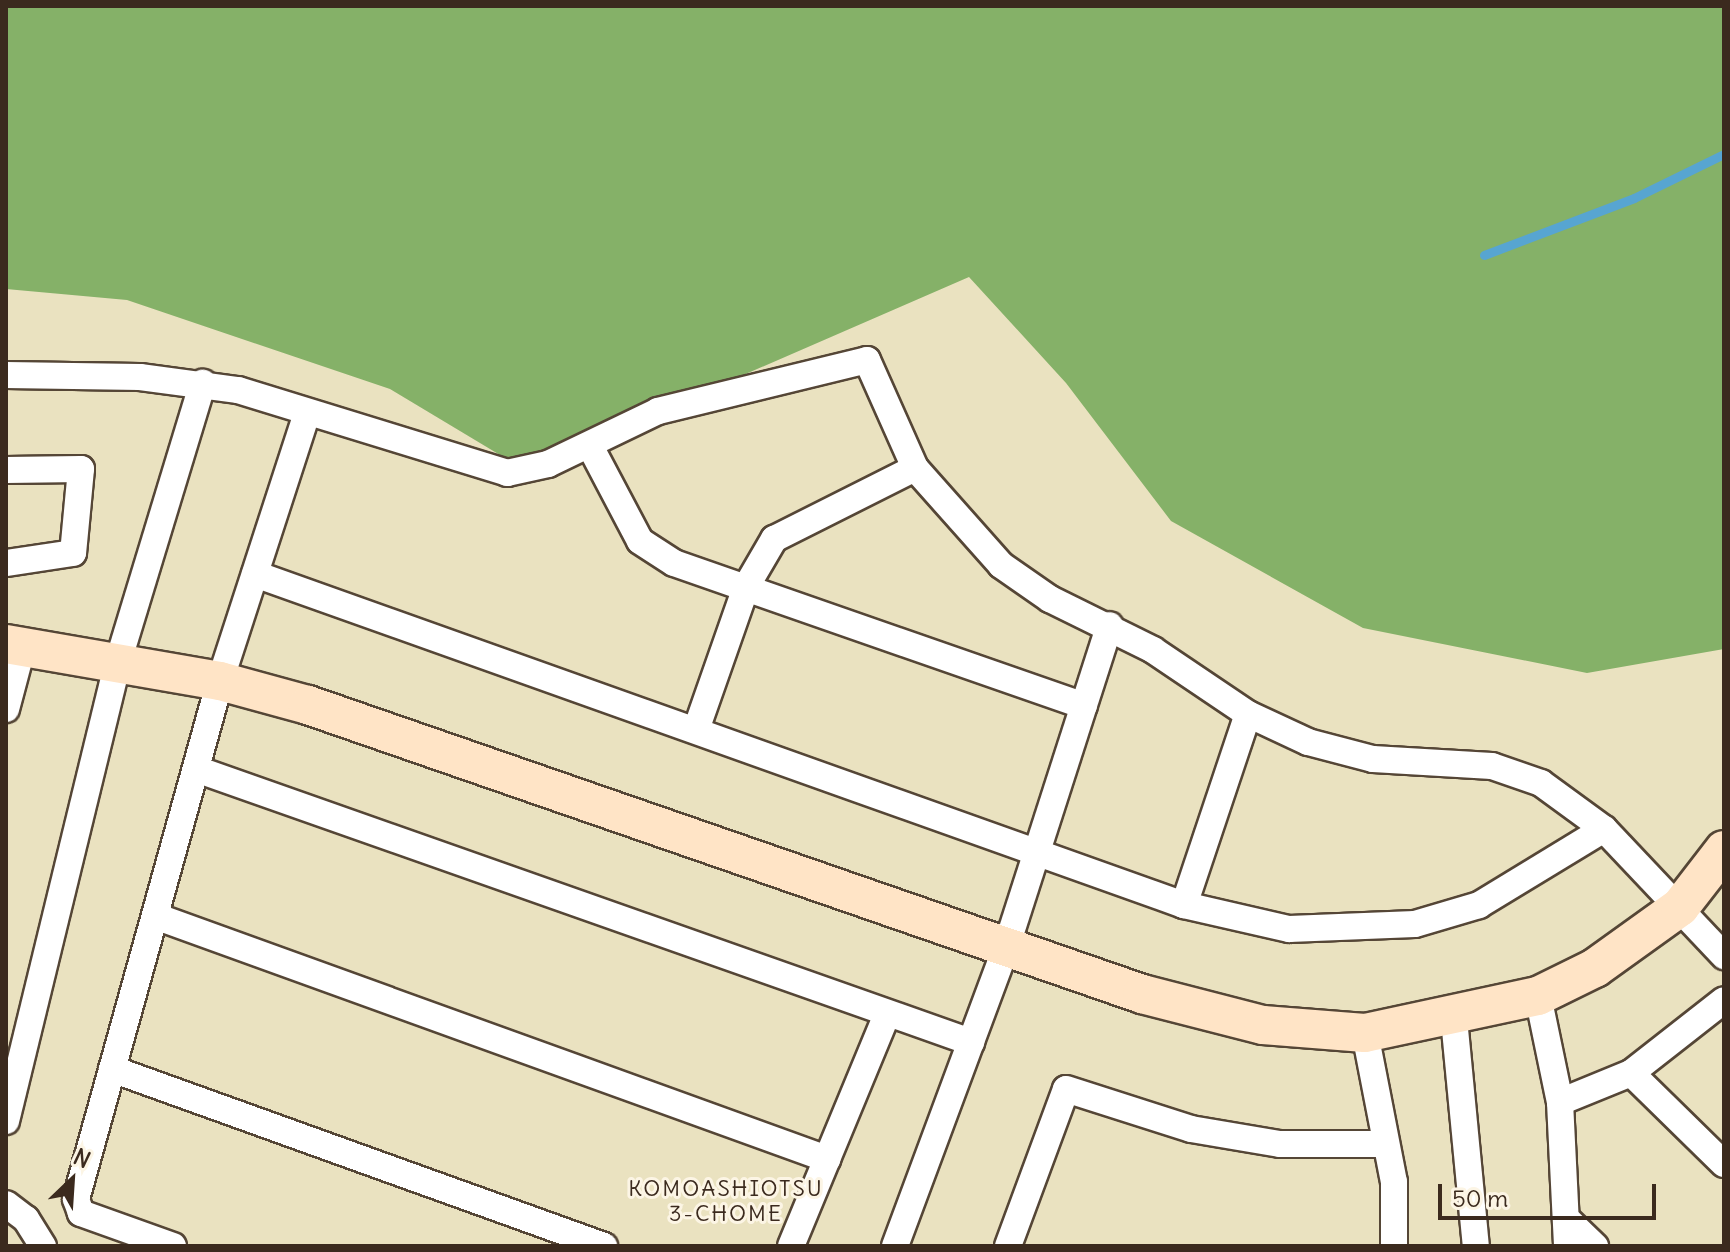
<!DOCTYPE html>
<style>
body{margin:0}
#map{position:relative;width:1730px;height:1252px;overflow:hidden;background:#eae2c0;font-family:Delius,sans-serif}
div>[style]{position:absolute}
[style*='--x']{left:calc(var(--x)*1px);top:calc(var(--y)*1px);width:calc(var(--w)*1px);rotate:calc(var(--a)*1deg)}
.forest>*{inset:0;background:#85b168}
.stream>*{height:9px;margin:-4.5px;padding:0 4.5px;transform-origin:4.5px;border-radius:4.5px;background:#57a5d1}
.roads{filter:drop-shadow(2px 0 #554636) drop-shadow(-2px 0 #554636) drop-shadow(0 2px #554636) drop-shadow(0 -2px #554636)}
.street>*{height:26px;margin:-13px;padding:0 13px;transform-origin:13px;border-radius:13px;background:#fff}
.secondary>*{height:38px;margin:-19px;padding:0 19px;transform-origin:19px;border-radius:19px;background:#ffe4c6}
span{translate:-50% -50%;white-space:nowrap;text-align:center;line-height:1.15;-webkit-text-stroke:6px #fcf5e5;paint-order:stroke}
.neighbourhood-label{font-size:22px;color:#3b2a1e;letter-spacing:2px}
.frame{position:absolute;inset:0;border:8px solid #3b2a1e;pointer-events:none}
.north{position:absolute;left:32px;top:1140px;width:80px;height:80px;-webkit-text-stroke:6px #fcf5e5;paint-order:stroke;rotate:25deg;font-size:22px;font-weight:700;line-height:32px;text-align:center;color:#3b2a1e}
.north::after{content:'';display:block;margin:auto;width:28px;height:36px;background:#3b2a1e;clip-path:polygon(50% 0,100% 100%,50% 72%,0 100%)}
.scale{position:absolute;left:1438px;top:1184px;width:218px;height:36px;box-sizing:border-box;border:4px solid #3b2a1e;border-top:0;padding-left:10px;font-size:24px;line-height:28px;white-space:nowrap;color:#3b2a1e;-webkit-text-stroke:6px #fcf5e5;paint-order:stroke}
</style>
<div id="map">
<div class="forest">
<i style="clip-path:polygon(6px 6px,1724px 6px,1724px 649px,1587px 673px,1363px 628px,1171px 521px,1066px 383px,969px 277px,525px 470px,390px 389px,127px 300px,6px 289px)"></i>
</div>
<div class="stream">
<i style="--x:1484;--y:255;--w:160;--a:-20.8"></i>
<i style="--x:1634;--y:198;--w:100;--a:-26.1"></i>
</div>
<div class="roads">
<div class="street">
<i style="--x:6;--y:375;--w:134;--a:0.9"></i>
<i style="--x:140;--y:377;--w:99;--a:7.6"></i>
<i style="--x:238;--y:390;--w:282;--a:17.1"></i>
<i style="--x:507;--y:473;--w:42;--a:-12.4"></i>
<i style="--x:548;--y:464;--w:122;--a:-25.7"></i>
<i style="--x:658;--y:411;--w:215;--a:-13.7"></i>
<i style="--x:867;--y:360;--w:118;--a:66"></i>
<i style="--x:915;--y:468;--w:130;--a:48.4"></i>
<i style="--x:1001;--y:565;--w:60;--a:34.8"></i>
<i style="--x:1050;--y:599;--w:115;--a:26.3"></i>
<i style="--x:1153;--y:650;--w:115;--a:34"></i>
<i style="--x:1248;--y:714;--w:66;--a:25"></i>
<i style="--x:1308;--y:742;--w:67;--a:14.7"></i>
<i style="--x:1373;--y:759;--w:119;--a:3.4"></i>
<i style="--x:1492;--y:766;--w:52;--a:19.1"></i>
<i style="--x:1541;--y:783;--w:78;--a:36.1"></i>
<i style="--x:1604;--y:829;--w:175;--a:46.6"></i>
<i style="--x:590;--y:446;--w:107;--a:62.2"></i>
<i style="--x:640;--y:541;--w:40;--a:32.9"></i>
<i style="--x:674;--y:563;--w:434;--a:19.2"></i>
<i style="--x:6;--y:470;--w:75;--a:-0.8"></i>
<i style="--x:81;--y:469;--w:84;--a:95.4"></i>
<i style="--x:73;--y:553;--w:68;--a:171.5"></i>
<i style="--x:255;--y:574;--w:986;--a:19.61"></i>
<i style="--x:1184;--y:905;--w:108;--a:12.9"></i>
<i style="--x:1289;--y:929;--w:126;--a:-2.3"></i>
<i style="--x:1415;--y:924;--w:67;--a:-16.5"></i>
<i style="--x:1479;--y:905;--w:146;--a:-31.3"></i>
<i style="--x:6;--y:709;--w:66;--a:-75.1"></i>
<i style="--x:696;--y:730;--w:151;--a:-70.7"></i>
<i style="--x:746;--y:587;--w:56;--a:-59.7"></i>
<i style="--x:774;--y:539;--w:158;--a:-26.7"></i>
<i style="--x:196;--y:769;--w:822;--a:19.41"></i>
<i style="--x:1184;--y:905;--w:201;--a:-71.5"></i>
<i style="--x:155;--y:916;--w:715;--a:19.88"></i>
<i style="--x:1538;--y:996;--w:108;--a:78.3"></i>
<i style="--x:1560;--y:1102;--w:144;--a:87.2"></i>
<i style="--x:1454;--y:1019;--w:228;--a:84.5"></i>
<i style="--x:1365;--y:1033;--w:152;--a:79"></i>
<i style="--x:1394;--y:1182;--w:64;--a:90"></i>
<i style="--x:112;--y:1069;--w:523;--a:19.79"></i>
<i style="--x:1631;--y:1073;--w:130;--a:44.4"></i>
<i style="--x:1560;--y:1102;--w:77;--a:-22.2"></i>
<i style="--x:1631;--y:1073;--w:118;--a:-38.1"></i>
<i style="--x:6;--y:1121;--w:472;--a:-76.3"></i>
<i style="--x:118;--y:662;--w:292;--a:-73.1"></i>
<i style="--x:6;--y:1204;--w:25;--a:37"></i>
<i style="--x:26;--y:1219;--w:32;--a:58"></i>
<i style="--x:1570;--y:1222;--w:35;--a:44"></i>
<i style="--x:173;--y:1246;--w:98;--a:-160.3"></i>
<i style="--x:81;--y:1213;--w:15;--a:-110"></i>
<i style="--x:76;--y:1199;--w:538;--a:-74.46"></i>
<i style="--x:220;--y:681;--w:281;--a:-72"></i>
<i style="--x:791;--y:1246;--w:251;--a:-67.5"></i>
<i style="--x:895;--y:1246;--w:318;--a:-69.6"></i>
<i style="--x:1006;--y:948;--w:339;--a:-72.2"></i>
<i style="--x:1008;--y:1246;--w:167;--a:-69.7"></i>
<i style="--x:1066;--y:1089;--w:131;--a:17.7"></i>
<i style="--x:1191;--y:1129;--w:90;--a:9.6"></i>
<i style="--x:1280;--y:1144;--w:102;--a:0"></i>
</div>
<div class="secondary">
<i style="--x:6;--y:644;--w:217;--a:9.8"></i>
<i style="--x:220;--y:681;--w:91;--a:15.3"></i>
<i style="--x:308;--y:705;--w:883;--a:19.11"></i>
<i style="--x:1142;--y:994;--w:125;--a:14.4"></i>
<i style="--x:1263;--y:1025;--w:102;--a:4.5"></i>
<i style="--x:1365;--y:1033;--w:177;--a:-12.1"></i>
<i style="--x:1538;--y:996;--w:64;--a:-26.2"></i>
<i style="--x:1595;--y:968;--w:105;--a:-35.7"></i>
<i style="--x:1680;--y:907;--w:72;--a:-52.3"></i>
</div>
</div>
<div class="neighbourhood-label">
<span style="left:726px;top:1201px">KOMOASHIOTSU<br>3-CHOME</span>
</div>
<div class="frame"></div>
<div class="north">N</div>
<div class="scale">50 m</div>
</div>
